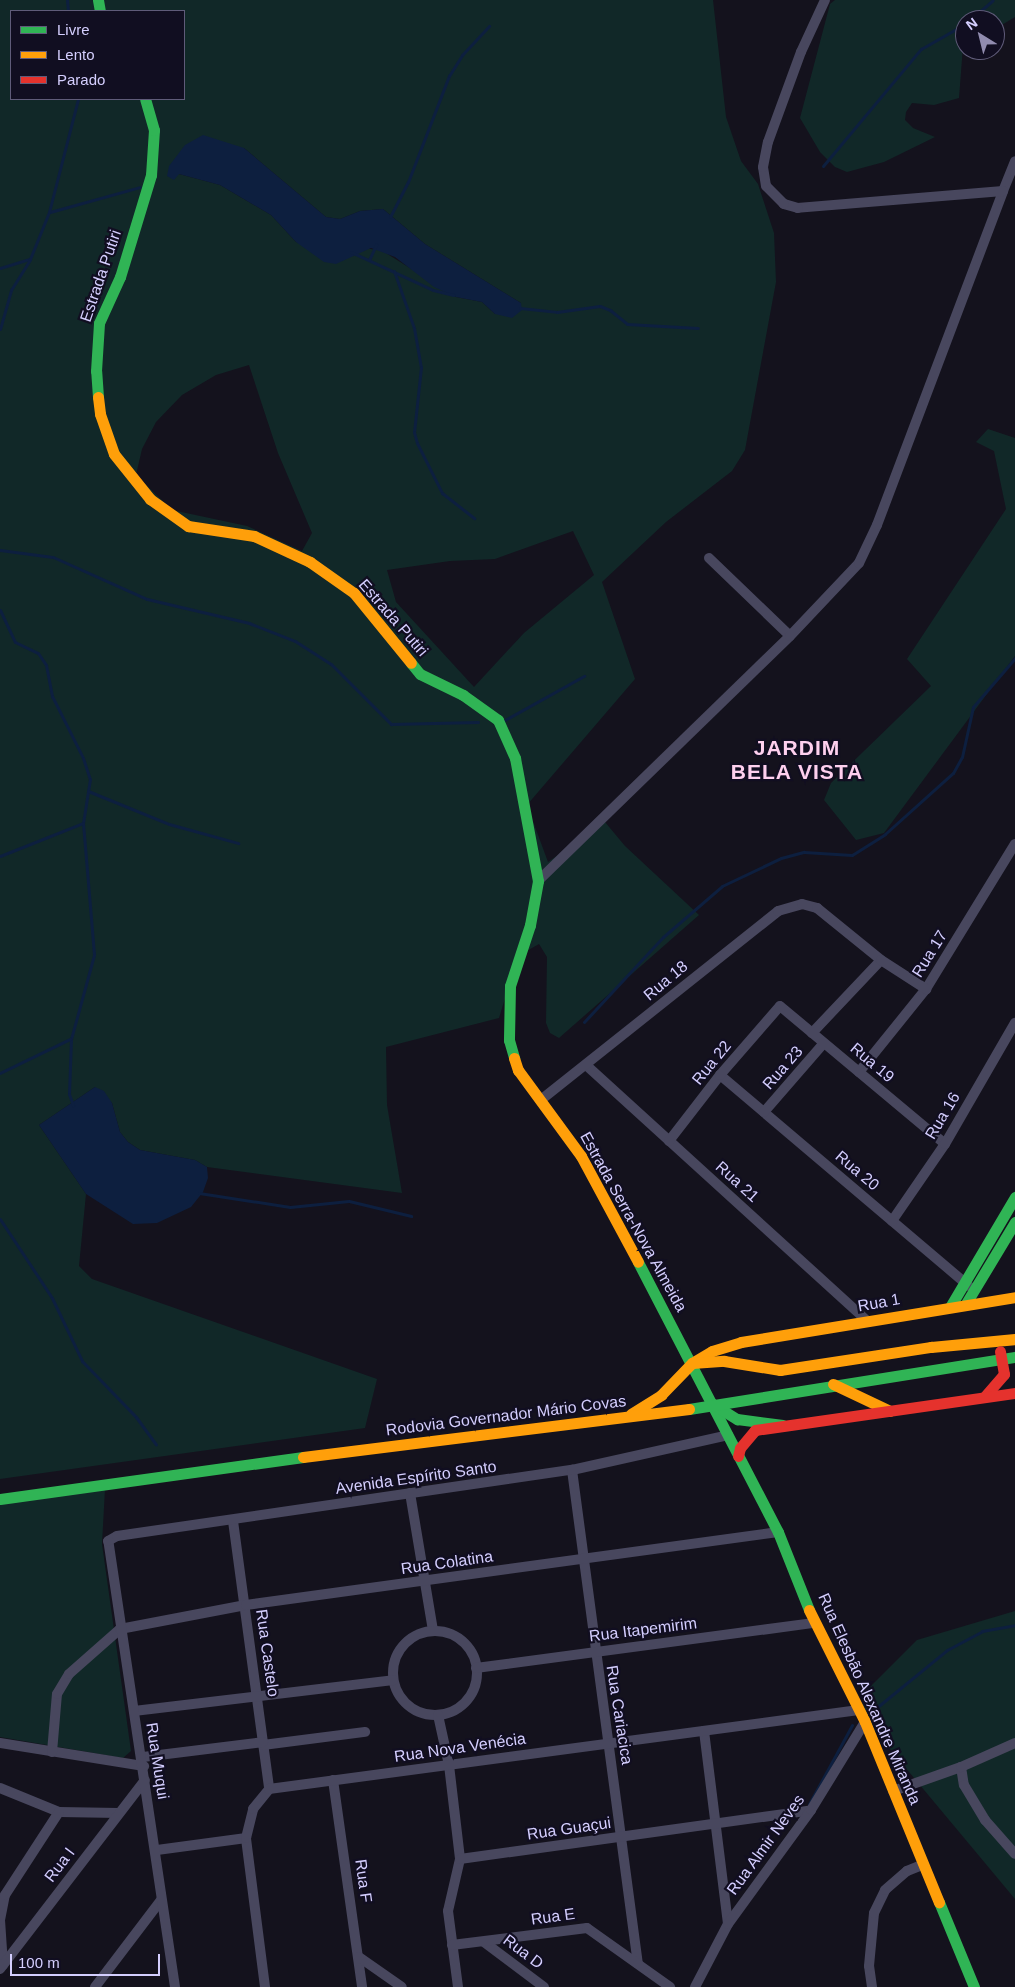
<!DOCTYPE html>
<meta charset="utf-8">
<style>
body{margin:0}
#map{position:relative;width:1015px;height:1987px;overflow:hidden;background:#14121d;font-family:Helvetica,sans-serif}
div>[style]{position:absolute}
[style*='--x']{left:calc(var(--x)*1px);top:calc(var(--y)*1px);width:calc(var(--w)*1px);rotate:calc(var(--a)*1deg)}
.green>*{inset:0;background:#112828}
.water>*{inset:0;background:#0d1f3f}
.stream>*{height:3px;margin:-1.5px;padding:0 1.5px;transform-origin:1.5px;border-radius:1.5px;background:#0d1f3f}
.street>*{height:10px;margin:-5px;padding:0 5px;transform-origin:5px;border-radius:5px;background:#48475e}
.street>.ring{margin:-5px;padding:0;box-sizing:content-box;background:none;border:10px solid #48475e;border-radius:50%}
.fast>*{height:11px;margin:-5.5px;padding:0 5.5px;transform-origin:5.5px;border-radius:5.5px;background:#30b455}
.slow>*{height:11px;margin:-5.5px;padding:0 5.5px;transform-origin:5.5px;border-radius:5.5px;background:#ff9f0a}
.jam>*{height:11px;margin:-5.5px;padding:0 5.5px;transform-origin:5.5px;border-radius:5.5px;background:#e5322d}
span{translate:-50% -50%;white-space:nowrap;text-align:center;line-height:1.15;-webkit-text-stroke:4.5px #110e21;paint-order:stroke}
.street-label{font-size:16px;color:#d4cefe}
.district-label{font-size:21px;color:#fed0ee;font-weight:700;letter-spacing:1px}
.legend{position:absolute;left:10px;top:10px;width:175px;height:90px;box-sizing:border-box;background:#110e21;border:1px solid #5f5b79;margin:0;padding:6px 9px;list-style:none;font-size:15px;color:#d4cefe}
.legend li{display:flex;align-items:center;gap:10px;height:25px}
.legend b{width:25px;border:1px solid #5f5b79}
.north{position:absolute;left:955px;top:10px;width:50px;height:50px;box-sizing:border-box;background:#110e21;border:1px solid #5f5b79;border-radius:50%;rotate:324deg;font-size:14px;font-weight:700;line-height:20px;text-align:center;color:#d4cefe}
.north::after{content:'';display:block;margin:auto;width:18px;height:22px;background:#918caf;clip-path:polygon(50% 0,100% 100%,50% 72%,0 100%)}
.scale{position:absolute;left:10px;top:1954px;width:150px;height:22px;box-sizing:border-box;border:2px solid #d4cefe;border-top:0;padding-left:6px;font-size:15px;line-height:18px;white-space:nowrap;color:#d4cefe;-webkit-text-stroke:4px #110e21;paint-order:stroke}
</style>
<div id="map">
<div class="green">
<i style="clip-path:polygon(evenodd,0 0,713px 0,726px 117px,741px 161px,758px 184px,774px 233px,776px 282px,745px 450px,732px 471px,666px 522px,602px 582px,635px 679px,527px 805px,548px 862px,605px 822px,625px 846px,699px 915px,559px 1038px,550px 1033px,546px 1023px,547px 957px,539px 944px,518px 956px,499px 1018px,386px 1047px,387px 1105px,402px 1193px,207px 1167px,195px 1160px,140px 1150px,128px 1142px,120px 1132px,112px 1103px,95px 1087px,39px 1125px,86px 1194px,79px 1266px,92px 1279px,377px 1379px,365px 1428px,0 1479px,0 0,11px 11px,184px 11px,184px 99px,11px 99px,11px 11px,0 0,244px 148px,326px 217px,340px 219px,360px 211px,383px 209px,425px 244px,521px 303px,495px 314px,482px 302px,456px 297px,381px 250px,296px 242px,271px 215px,220px 185px,179px 174px,244px 148px,0 0,249px 365px,278px 453px,312px 533px,302px 551px,247px 526px,172px 510px,136px 475px,142px 449px,156px 422px,182px 395px,216px 375px,249px 365px,0 0,573px 531px,594px 575px,524px 633px,474px 687px,396px 602px,387px 570px,450px 561px,495px 559px,573px 531px)"></i>
<i style="clip-path:polygon(835px 0,1015px 0,1015px 17px,995px 29px,995px 20px,965px 20px,959px 98px,934px 105px,912px 103px,906px 112px,905px 120px,913px 128px,935px 137px,884px 162px,847px 172px,835px 167px,820px 152px,800px 118px,830px 4px)"></i>
<i style="clip-path:polygon(988px 429px,1015px 438px,1015px 656px,884px 833px,856px 840px,824px 800px,831px 783px,931px 686px,907px 659px,1006px 509px,994px 451px,976px 442px)"></i>
<i style="clip-path:polygon(105px 1489px,102px 1544px,131px 1751px,123px 1758px,0 1737px,0 1504px)"></i>
<i style="clip-path:polygon(1015px 1611px,1015px 1899px,864px 1718px,862px 1695px,917px 1640px)"></i>
</div>
<div class="water">
<i style="clip-path:polygon(203px 135px,244px 148px,326px 217px,340px 219px,360px 211px,383px 209px,425px 244px,521px 303px,522px 310px,512px 318px,495px 314px,482px 302px,456px 297px,434px 287px,395px 257px,371px 248px,336px 264px,324px 262px,296px 242px,271px 215px,220px 185px,179px 174px,174px 180px,167px 176px,169px 166px,185px 145px)"></i>
<i style="clip-path:polygon(95px 1087px,104px 1091px,112px 1103px,120px 1132px,128px 1142px,140px 1150px,195px 1160px,207px 1167px,208px 1178px,203px 1192px,191px 1207px,157px 1223px,133px 1224px,86px 1194px,39px 1125px)"></i>
</div>
<div class="stream">
<i style="--x:67;--y:0;--w:11;--a:85"></i>
<i style="--x:970;--y:20;--w:30;--a:-41"></i>
<i style="--x:823;--y:166;--w:153;--a:-50.1"></i>
<i style="--x:921;--y:49;--w:51;--a:-29.6"></i>
<i style="--x:50;--y:212;--w:93;--a:-15.5"></i>
<i style="--x:390;--y:217;--w:39;--a:-63"></i>
<i style="--x:408;--y:182;--w:114;--a:-68.9"></i>
<i style="--x:449;--y:76;--w:25;--a:-58"></i>
<i style="--x:462;--y:55;--w:40;--a:-47"></i>
<i style="--x:351;--y:252;--w:90;--a:24.9"></i>
<i style="--x:433;--y:290;--w:21;--a:14"></i>
<i style="--x:369;--y:260;--w:17;--a:-65"></i>
<i style="--x:0;--y:268;--w:31;--a:-17"></i>
<i style="--x:394;--y:271;--w:60;--a:70.7"></i>
<i style="--x:414;--y:328;--w:40;--a:80"></i>
<i style="--x:421;--y:367;--w:65;--a:96.1"></i>
<i style="--x:414;--y:432;--w:11;--a:75"></i>
<i style="--x:417;--y:443;--w:56;--a:63.4"></i>
<i style="--x:442;--y:493;--w:41;--a:38"></i>
<i style="--x:520;--y:308;--w:37;--a:6"></i>
<i style="--x:557;--y:312;--w:43;--a:-7.9"></i>
<i style="--x:600;--y:306;--w:11;--a:22"></i>
<i style="--x:610;--y:310;--w:22;--a:39"></i>
<i style="--x:627;--y:324;--w:71;--a:3.2"></i>
<i style="--x:0;--y:329;--w:41;--a:-74.2"></i>
<i style="--x:11;--y:290;--w:36;--a:-58"></i>
<i style="--x:30;--y:259;--w:51;--a:-68"></i>
<i style="--x:49;--y:212;--w:117;--a:-75.6"></i>
<i style="--x:0;--y:550;--w:53;--a:7.5"></i>
<i style="--x:53;--y:557;--w:103;--a:24.1"></i>
<i style="--x:147;--y:599;--w:105;--a:13.2"></i>
<i style="--x:249;--y:623;--w:49;--a:21.4"></i>
<i style="--x:295;--y:641;--w:43;--a:32.6"></i>
<i style="--x:331;--y:664;--w:85;--a:45"></i>
<i style="--x:391;--y:724;--w:87;--a:-1.3"></i>
<i style="--x:0;--y:610;--w:35;--a:65"></i>
<i style="--x:15;--y:642;--w:25;--a:26"></i>
<i style="--x:38;--y:653;--w:14;--a:56"></i>
<i style="--x:46;--y:665;--w:32;--a:79"></i>
<i style="--x:52;--y:696;--w:69;--a:63.4"></i>
<i style="--x:83;--y:758;--w:22;--a:72"></i>
<i style="--x:90;--y:779;--w:45;--a:99"></i>
<i style="--x:83;--y:823;--w:132;--a:85.2"></i>
<i style="--x:94;--y:955;--w:87;--a:105.3"></i>
<i style="--x:71;--y:1039;--w:55;--a:92.1"></i>
<i style="--x:69;--y:1094;--w:12;--a:70"></i>
<i style="--x:503;--y:721;--w:93;--a:-29.1"></i>
<i style="--x:88;--y:791;--w:87;--a:22.2"></i>
<i style="--x:169;--y:824;--w:72;--a:15.4"></i>
<i style="--x:0;--y:856;--w:89;--a:-21.7"></i>
<i style="--x:584;--y:1022;--w:116;--a:-47.1"></i>
<i style="--x:663;--y:937;--w:78;--a:-40.8"></i>
<i style="--x:722;--y:886;--w:65;--a:-25.4"></i>
<i style="--x:781;--y:858;--w:24;--a:-15"></i>
<i style="--x:804;--y:852;--w:48;--a:3.6"></i>
<i style="--x:852;--y:855;--w:39;--a:-32"></i>
<i style="--x:885;--y:834;--w:91;--a:-41.9"></i>
<i style="--x:953;--y:773;--w:18;--a:-61"></i>
<i style="--x:962;--y:757;--w:51;--a:-77.6"></i>
<i style="--x:973;--y:707;--w:65;--a:-49.4"></i>
<i style="--x:0;--y:1073;--w:78;--a:-25.9"></i>
<i style="--x:199;--y:1193;--w:92;--a:8.7"></i>
<i style="--x:290;--y:1207;--w:59;--a:-5.8"></i>
<i style="--x:349;--y:1201;--w:64;--a:13.6"></i>
<i style="--x:0;--y:1219;--w:95;--a:56.6"></i>
<i style="--x:52;--y:1298;--w:70;--a:64.5"></i>
<i style="--x:82;--y:1361;--w:78;--a:46"></i>
<i style="--x:136;--y:1417;--w:34;--a:54"></i>
<i style="--x:870;--y:1713;--w:99;--a:-39.3"></i>
<i style="--x:947;--y:1650;--w:40;--a:-28"></i>
<i style="--x:982;--y:1631;--w:34;--a:-10"></i>
<i style="--x:809;--y:1804;--w:90;--a:-61.4"></i>
</div>
<div class="street">
<i style="--x:1003;--y:191;--w:32;--a:-68"></i>
<i style="--x:709;--y:558;--w:112;--a:43.9"></i>
<i style="--x:538;--y:881;--w:351;--a:-44.2"></i>
<i style="--x:790;--y:636;--w:100;--a:-46.6"></i>
<i style="--x:859;--y:563;--w:42;--a:-64.7"></i>
<i style="--x:877;--y:525;--w:357;--a:-69.3"></i>
<i style="--x:1003;--y:191;--w:206;--a:175.3"></i>
<i style="--x:798;--y:208;--w:15;--a:-164"></i>
<i style="--x:784;--y:204;--w:25;--a:-135"></i>
<i style="--x:766;--y:186;--w:19;--a:-99"></i>
<i style="--x:763;--y:167;--w:25;--a:-79"></i>
<i style="--x:768;--y:142;--w:96;--a:-69.9"></i>
<i style="--x:801;--y:52;--w:57;--a:-65.2"></i>
<i style="--x:812;--y:1033;--w:100;--a:-46.6"></i>
<i style="--x:586;--y:1065;--w:382;--a:42.3"></i>
<i style="--x:859;--y:1072;--w:107;--a:-51.1"></i>
<i style="--x:926;--y:989;--w:170;--a:-58.5"></i>
<i style="--x:720;--y:1075;--w:326;--a:40.3"></i>
<i style="--x:542;--y:1099;--w:302;--a:-38.5"></i>
<i style="--x:778;--y:911;--w:25;--a:-16"></i>
<i style="--x:802;--y:904;--w:16;--a:15"></i>
<i style="--x:817;--y:908;--w:82;--a:39.1"></i>
<i style="--x:881;--y:960;--w:54;--a:32.8"></i>
<i style="--x:764;--y:1112;--w:91;--a:-49"></i>
<i style="--x:669;--y:1141;--w:83;--a:-52.3"></i>
<i style="--x:720;--y:1075;--w:91;--a:-49"></i>
<i style="--x:780;--y:1006;--w:215;--a:39.9"></i>
<i style="--x:892;--y:1221;--w:93;--a:-55.5"></i>
<i style="--x:945;--y:1144;--w:140;--a:-60"></i>
<i style="--x:572;--y:1470;--w:498;--a:82.4"></i>
<i style="--x:410;--y:1493;--w:140;--a:80.5"></i>
<i style="--x:233;--y:1521;--w:270;--a:82.3"></i>
<i class="ring" style="left:393px;top:1631px;width:74px;height:74px"></i>
<i style="--x:476;--y:1668;--w:341;--a:-7.6"></i>
<i style="--x:134;--y:1711;--w:261;--a:-6.8"></i>
<i style="--x:438;--y:1715;--w:51;--a:77.6"></i>
<i style="--x:449;--y:1765;--w:95;--a:83.3"></i>
<i style="--x:460;--y:1859;--w:53;--a:103"></i>
<i style="--x:448;--y:1911;--w:77;--a:82.5"></i>
<i style="--x:704;--y:1731;--w:194;--a:82.9"></i>
<i style="--x:0;--y:1743;--w:146;--a:9.1"></i>
<i style="--x:263;--y:1745;--w:103;--a:-7.3"></i>
<i style="--x:52;--y:1752;--w:58;--a:-85.1"></i>
<i style="--x:57;--y:1694;--w:23;--a:-59"></i>
<i style="--x:69;--y:1674;--w:68;--a:-41.4"></i>
<i style="--x:120;--y:1629;--w:128;--a:-10.8"></i>
<i style="--x:246;--y:1605;--w:537;--a:-7.81"></i>
<i style="--x:143;--y:1757;--w:121;--a:-7.1"></i>
<i style="--x:961;--y:1767;--w:18;--a:81"></i>
<i style="--x:964;--y:1785;--w:41;--a:59"></i>
<i style="--x:985;--y:1820;--w:45;--a:48.6"></i>
<i style="--x:333;--y:1780;--w:209;--a:82"></i>
<i style="--x:0;--y:1788;--w:64;--a:22.1"></i>
<i style="--x:59;--y:1812;--w:60;--a:1"></i>
<i style="--x:893;--y:1791;--w:72;--a:-19.4"></i>
<i style="--x:961;--y:1767;--w:59;--a:-24"></i>
<i style="--x:157;--y:1850;--w:90;--a:-7.7"></i>
<i style="--x:460;--y:1859;--w:354;--a:-7.9"></i>
<i style="--x:484;--y:1942;--w:75;--a:36.9"></i>
<i style="--x:452;--y:1945;--w:136;--a:-7.2"></i>
<i style="--x:587;--y:1928;--w:102;--a:35.4"></i>
<i style="--x:359;--y:1957;--w:52;--a:34.9"></i>
<i style="--x:3;--y:1965;--w:45;--a:-93.8"></i>
<i style="--x:0;--y:1920;--w:25;--a:-79"></i>
<i style="--x:5;--y:1895;--w:99;--a:-57"></i>
<i style="--x:0;--y:1969;--w:238;--a:-52.5"></i>
<i style="--x:95;--y:1987;--w:109;--a:-52.8"></i>
<i style="--x:175;--y:1987;--w:451;--a:-98.5"></i>
<i style="--x:108;--y:1541;--w:10;--a:-29"></i>
<i style="--x:117;--y:1536;--w:460;--a:-8.3"></i>
<i style="--x:572;--y:1470;--w:160;--a:-12.6"></i>
<i style="--x:265;--y:1987;--w:150;--a:-97.3"></i>
<i style="--x:246;--y:1838;--w:30;--a:-76"></i>
<i style="--x:253;--y:1809;--w:26;--a:-51"></i>
<i style="--x:269;--y:1789;--w:595;--a:-7.63"></i>
<i style="--x:695;--y:1987;--w:71;--a:-62.4"></i>
<i style="--x:728;--y:1924;--w:141;--a:-53.9"></i>
<i style="--x:811;--y:1810;--w:103;--a:-58.5"></i>
<i style="--x:872;--y:1987;--w:21;--a:-98"></i>
<i style="--x:869;--y:1966;--w:53;--a:-84.6"></i>
<i style="--x:874;--y:1913;--w:25;--a:-64"></i>
<i style="--x:885;--y:1890;--w:29;--a:-41"></i>
<i style="--x:907;--y:1871;--w:18;--a:-22"></i>
</div>
<div class="fast">
<i style="--x:98;--y:0;--w:11;--a:80"></i>
<i style="--x:98;--y:397;--w:26;--a:-94"></i>
<i style="--x:96;--y:371;--w:48;--a:-86.4"></i>
<i style="--x:99;--y:323;--w:51;--a:-65.5"></i>
<i style="--x:120;--y:277;--w:107;--a:-73.1"></i>
<i style="--x:151;--y:175;--w:45;--a:-86.2"></i>
<i style="--x:154;--y:130;--w:32;--a:-106"></i>
<i style="--x:411;--y:663;--w:14;--a:51"></i>
<i style="--x:420;--y:674;--w:48;--a:26"></i>
<i style="--x:463;--y:695;--w:43;--a:35.5"></i>
<i style="--x:498;--y:720;--w:42;--a:65.9"></i>
<i style="--x:515;--y:758;--w:125;--a:79.4"></i>
<i style="--x:538;--y:881;--w:45;--a:100.3"></i>
<i style="--x:530;--y:925;--w:64;--a:108.2"></i>
<i style="--x:510;--y:986;--w:54;--a:91.1"></i>
<i style="--x:509;--y:1040;--w:19;--a:74"></i>
<i style="--x:638;--y:1262;--w:304;--a:62.6"></i>
<i style="--x:778;--y:1532;--w:84;--a:68.3"></i>
<i style="--x:965;--y:1305;--w:97;--a:-58.9"></i>
<i style="--x:950;--y:1307;--w:128;--a:-59.4"></i>
<i style="--x:711;--y:1403;--w:31;--a:32"></i>
<i style="--x:737;--y:1419;--w:46;--a:7.4"></i>
<i style="--x:689;--y:1409;--w:330;--a:-9.1"></i>
<i style="--x:0;--y:1499;--w:306;--a:-7.9"></i>
<i style="--x:939;--y:1902;--w:92;--a:67.6"></i>
</div>
<div class="slow">
<i style="--x:98;--y:397;--w:17;--a:83"></i>
<i style="--x:100;--y:414;--w:42;--a:70.7"></i>
<i style="--x:114;--y:454;--w:58;--a:51.3"></i>
<i style="--x:150;--y:499;--w:47;--a:35.4"></i>
<i style="--x:188;--y:526;--w:67;--a:8.6"></i>
<i style="--x:254;--y:536;--w:62;--a:24.9"></i>
<i style="--x:310;--y:562;--w:54;--a:35.2"></i>
<i style="--x:354;--y:593;--w:90;--a:50.8"></i>
<i style="--x:514;--y:1058;--w:13;--a:72"></i>
<i style="--x:518;--y:1070;--w:107;--a:53.8"></i>
<i style="--x:581;--y:1156;--w:120;--a:61.7"></i>
<i style="--x:692;--y:1363;--w:23;--a:-31"></i>
<i style="--x:712;--y:1351;--w:30;--a:-17"></i>
<i style="--x:741;--y:1342;--w:278;--a:-9.3"></i>
<i style="--x:833;--y:1384;--w:63;--a:25.3"></i>
<i style="--x:631;--y:1414;--w:36;--a:-32"></i>
<i style="--x:661;--y:1395;--w:45;--a:-45.9"></i>
<i style="--x:692;--y:1363;--w:32;--a:-4"></i>
<i style="--x:724;--y:1361;--w:57;--a:9.1"></i>
<i style="--x:780;--y:1370;--w:153;--a:-8.7"></i>
<i style="--x:931;--y:1347;--w:84;--a:-5.4"></i>
<i style="--x:303;--y:1457;--w:389;--a:-7.1"></i>
<i style="--x:809;--y:1610;--w:125;--a:63.4"></i>
<i style="--x:865;--y:1722;--w:195;--a:67.7"></i>
</div>
<div class="jam">
<i style="--x:985;--y:1396;--w:29;--a:-49"></i>
<i style="--x:1004;--y:1374;--w:23;--a:-100"></i>
<i style="--x:738;--y:1456;--w:8;--a:-76"></i>
<i style="--x:740;--y:1448;--w:23;--a:-50"></i>
<i style="--x:755;--y:1430;--w:263;--a:-8.1"></i>
</div>
<div class="street-label">
<span style="left:101px;top:276px;rotate:-71deg">Estrada Putiri</span>
<span style="left:393px;top:618px;rotate:49deg">Estrada Putiri</span>
<span style="left:930px;top:954px;rotate:-58deg">Rua 17</span>
<span style="left:666px;top:981px;rotate:-40deg">Rua 18</span>
<span style="left:712px;top:1063px;rotate:-51deg">Rua 22</span>
<span style="left:872px;top:1063px;rotate:40deg">Rua 19</span>
<span style="left:783px;top:1068px;rotate:-49deg">Rua 23</span>
<span style="left:943px;top:1116px;rotate:-59deg">Rua 16</span>
<span style="left:857px;top:1171px;rotate:40deg">Rua 20</span>
<span style="left:737px;top:1182px;rotate:42deg">Rua 21</span>
<span style="left:633px;top:1222px;rotate:61deg">Estrada Serra-Nova Almeida</span>
<span style="left:879px;top:1303px;rotate:-10deg">Rua 1</span>
<span style="left:506px;top:1416px;rotate:-7deg">Rodovia Governador Mário Covas</span>
<span style="left:416px;top:1478px;rotate:-8deg">Avenida Espírito Santo</span>
<span style="left:447px;top:1563px;rotate:-8deg">Rua Colatina</span>
<span style="left:643px;top:1630px;rotate:-7deg">Rua Itapemirim</span>
<span style="left:267px;top:1653px;rotate:82deg">Rua Castelo</span>
<span style="left:869px;top:1699px;rotate:66deg">Rua Elesbão Alexandre Miranda</span>
<span style="left:619px;top:1715px;rotate:81deg">Rua Cariacica</span>
<span style="left:460px;top:1748px;rotate:-8deg">Rua Nova Venécia</span>
<span style="left:157px;top:1761px;rotate:81deg">Rua Muqui</span>
<span style="left:569px;top:1829px;rotate:-8deg">Rua Guaçui</span>
<span style="left:766px;top:1845px;rotate:-54deg">Rua Almir Neves</span>
<span style="left:60px;top:1865px;rotate:-53deg">Rua I</span>
<span style="left:363px;top:1881px;rotate:82deg">Rua F</span>
<span style="left:553px;top:1917px;rotate:-8deg">Rua E</span>
<span style="left:523px;top:1952px;rotate:37deg">Rua D</span>
</div>
<div class="district-label">
<span style="left:797px;top:760px">JARDIM<br>BELA VISTA</span>
</div>
<ul class="legend">
<li><b style="height:6px;background:#30b455"></b>Livre</li>
<li><b style="height:6px;background:#ff9f0a"></b>Lento</li>
<li><b style="height:6px;background:#e5322d"></b>Parado</li>
</ul>
<div class="north">N</div>
<div class="scale">100 m</div>
</div>
